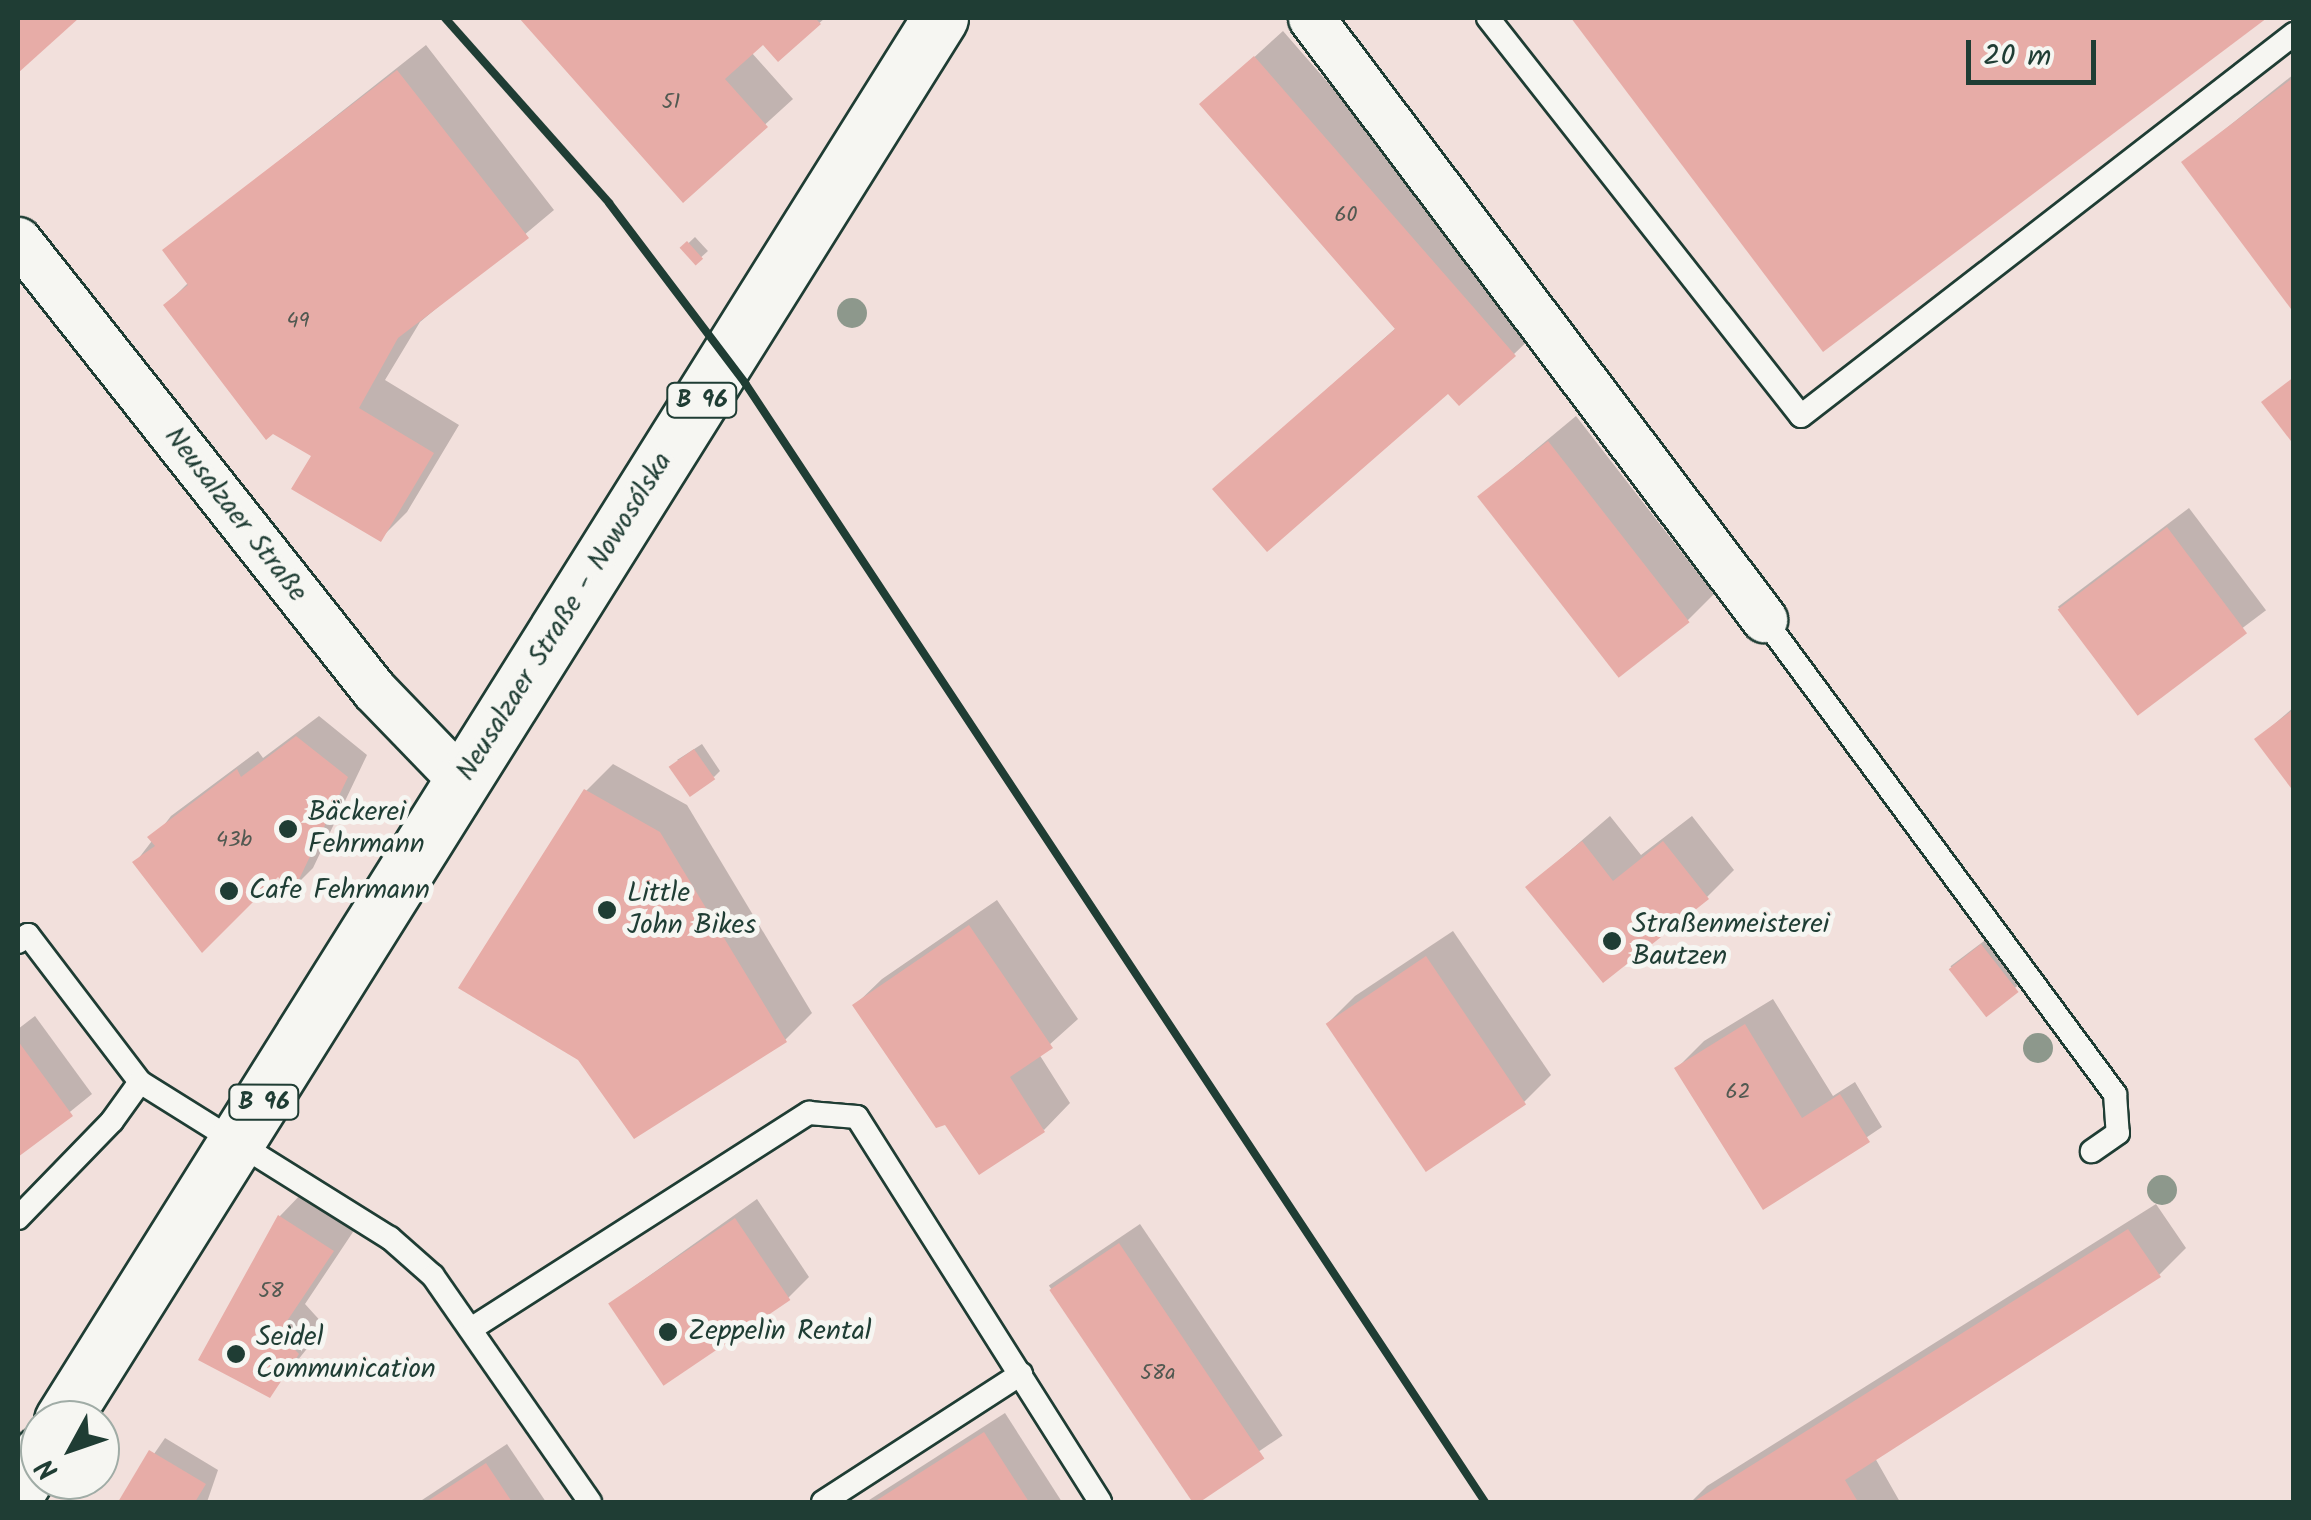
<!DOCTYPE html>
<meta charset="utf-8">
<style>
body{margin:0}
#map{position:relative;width:2311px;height:1520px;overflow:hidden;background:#f2e0dc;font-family:Kalam,sans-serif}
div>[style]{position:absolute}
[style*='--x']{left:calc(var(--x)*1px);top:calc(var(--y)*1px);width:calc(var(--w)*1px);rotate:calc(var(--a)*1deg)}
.shadow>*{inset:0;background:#0003;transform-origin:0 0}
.building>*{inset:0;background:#e7aca7;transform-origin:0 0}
.roads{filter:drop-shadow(2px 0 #1f3d34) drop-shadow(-2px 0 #1f3d34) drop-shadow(0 2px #1f3d34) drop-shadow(0 -2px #1f3d34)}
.service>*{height:22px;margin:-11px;padding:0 11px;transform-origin:11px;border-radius:11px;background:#f6f6f2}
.minor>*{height:45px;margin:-22.5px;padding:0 22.5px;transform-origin:22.5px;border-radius:22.5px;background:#f6f6f2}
.primary>*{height:55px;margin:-27.5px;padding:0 27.5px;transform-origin:27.5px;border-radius:27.5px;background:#f6f6f2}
.rail>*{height:8px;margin:-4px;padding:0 4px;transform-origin:4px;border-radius:4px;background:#1f3d34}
.trees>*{width:30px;height:30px;margin:-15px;border-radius:50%;background:#8d988c}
.dots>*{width:28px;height:28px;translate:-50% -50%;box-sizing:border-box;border:5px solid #f6f6f2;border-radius:50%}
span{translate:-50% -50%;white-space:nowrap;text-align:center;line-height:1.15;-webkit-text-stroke:10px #f6f6f2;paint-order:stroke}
.number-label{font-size:22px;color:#515951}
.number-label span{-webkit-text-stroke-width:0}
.shield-label span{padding:2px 8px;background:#f6f6f2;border:2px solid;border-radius:8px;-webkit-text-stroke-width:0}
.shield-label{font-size:25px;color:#1f3d34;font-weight:700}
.street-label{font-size:28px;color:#1f3d34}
.poi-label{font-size:28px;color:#1f3d34}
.left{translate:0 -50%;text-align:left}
.frame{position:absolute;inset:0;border:20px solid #1f3d34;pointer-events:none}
.north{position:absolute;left:20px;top:1400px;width:100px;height:100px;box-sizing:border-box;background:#f6f6f2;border:2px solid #a0aca6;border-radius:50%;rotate:230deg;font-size:28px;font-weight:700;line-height:40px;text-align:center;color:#1f3d34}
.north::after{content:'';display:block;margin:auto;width:35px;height:45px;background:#1f3d34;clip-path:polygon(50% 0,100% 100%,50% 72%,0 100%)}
.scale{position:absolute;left:1966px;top:40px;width:130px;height:45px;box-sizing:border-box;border:5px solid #1f3d34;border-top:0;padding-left:12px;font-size:30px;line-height:35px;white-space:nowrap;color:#1f3d34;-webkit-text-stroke:8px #f6f6f2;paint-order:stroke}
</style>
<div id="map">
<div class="shadow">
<i style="clip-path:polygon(18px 18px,75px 18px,18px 69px)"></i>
<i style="clip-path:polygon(522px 18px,825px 18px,779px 59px,763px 42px,751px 52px,793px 99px,683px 199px)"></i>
<i style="clip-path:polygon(1575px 18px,2263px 18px,1824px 349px)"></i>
<i style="clip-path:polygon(1283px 31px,1541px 328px,1514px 354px,1449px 390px,1215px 489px,1397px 327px,1203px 104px)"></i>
<i style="clip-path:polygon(426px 45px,554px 210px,420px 322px,385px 380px,459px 425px,407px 512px,380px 539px,315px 455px,166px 305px,189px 282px,165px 251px)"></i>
<i style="clip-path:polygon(2294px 74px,2294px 309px,2184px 162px)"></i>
<i style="left:695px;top:237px;width:19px;height:16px;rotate:47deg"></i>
<i style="clip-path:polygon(1576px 416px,1714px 594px,1687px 621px,1480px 496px)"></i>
<i style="left:2189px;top:508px;width:128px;height:164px;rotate:53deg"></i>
<i style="clip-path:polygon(2294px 707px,2294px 788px,2257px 739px)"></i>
<i style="clip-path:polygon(319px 716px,367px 755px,313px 868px,293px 888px,278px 874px,135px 863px,171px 816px,258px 751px,263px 758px)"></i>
<i style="clip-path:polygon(702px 744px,720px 771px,714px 777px,677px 760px)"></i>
<i style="clip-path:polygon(613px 764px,687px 805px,812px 1013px,785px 1040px,586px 791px)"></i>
<i style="clip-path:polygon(1610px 816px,1641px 855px,1692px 816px,1734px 870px,1707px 897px,1528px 887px)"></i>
<i style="clip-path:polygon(997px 900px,1078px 1019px,1039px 1054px,1070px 1103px,1044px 1130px,855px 1005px,882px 979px)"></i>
<i style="clip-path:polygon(1453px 931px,1551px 1075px,1524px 1102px,1328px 1023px,1355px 996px)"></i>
<i style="left:1996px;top:932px;width:56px;height:57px;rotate:53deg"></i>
<i style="clip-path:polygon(1773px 999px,1833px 1096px,1855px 1082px,1882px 1127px,1763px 1207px,1677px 1068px,1704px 1041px)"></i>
<i style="clip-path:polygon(35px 1016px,92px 1094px,18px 1154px,18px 1029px)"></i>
<i style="clip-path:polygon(306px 1189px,359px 1223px,305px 1304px,325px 1326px,270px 1395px,280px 1216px)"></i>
<i style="clip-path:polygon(757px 1199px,809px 1277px,788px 1298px,611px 1303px)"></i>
<i style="clip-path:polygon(2156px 1204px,2186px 1248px,2159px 1275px,1875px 1458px,1900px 1502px,1691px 1502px,1707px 1486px)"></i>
<i style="left:1140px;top:1224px;width:255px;height:110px;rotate:56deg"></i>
<i style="clip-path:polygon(1005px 1413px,1062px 1502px,866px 1502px)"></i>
<i style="clip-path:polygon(165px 1438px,218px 1470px,207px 1502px,121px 1502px)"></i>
<i style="clip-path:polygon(507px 1444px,546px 1502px,419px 1502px)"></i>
</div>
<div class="building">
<i style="clip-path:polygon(18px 18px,79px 18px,18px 73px)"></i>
<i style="clip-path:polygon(519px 18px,815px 18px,821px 24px,778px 62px,763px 45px,725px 79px,768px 127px,683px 203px)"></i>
<i style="clip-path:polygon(1571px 18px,2267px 18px,1823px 352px)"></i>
<i style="clip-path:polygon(1254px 56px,1516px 356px,1459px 406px,1448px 394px,1267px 552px,1212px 489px,1395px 329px,1199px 104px)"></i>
<i style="clip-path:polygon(397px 70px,529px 238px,398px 338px,359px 408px,434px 453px,381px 542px,291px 489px,311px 456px,273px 434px,266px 440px,163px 305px,188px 285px,162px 250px)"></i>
<i style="clip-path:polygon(2294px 77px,2294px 313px,2181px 162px)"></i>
<i style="left:687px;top:241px;width:24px;height:10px;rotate:48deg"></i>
<i style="clip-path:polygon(2294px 377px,2294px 445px,2261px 402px)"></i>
<i style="left:1548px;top:441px;width:230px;height:90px;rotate:52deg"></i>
<i style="left:2167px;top:527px;width:133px;height:137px;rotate:53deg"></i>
<i style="clip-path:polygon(2294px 709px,2294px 792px,2254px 739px)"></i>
<i style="clip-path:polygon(296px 736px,348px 777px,293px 892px,278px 877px,202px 953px,132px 862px,155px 846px,147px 837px,237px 769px,241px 777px)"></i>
<i style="left:694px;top:749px;width:37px;height:31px;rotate:55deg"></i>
<i style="clip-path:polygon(584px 789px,660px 832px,787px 1042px,634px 1139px,578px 1060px,458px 988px)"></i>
<i style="clip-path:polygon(1582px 841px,1613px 881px,1663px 841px,1709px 899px,1603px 983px,1525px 887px)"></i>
<i style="clip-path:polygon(969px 925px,1053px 1048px,1010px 1077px,1045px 1132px,979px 1175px,945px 1125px,936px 1128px,852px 1005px)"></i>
<i style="left:1981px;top:944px;width:61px;height:41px;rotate:52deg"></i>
<i style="left:1426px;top:956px;width:179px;height:121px;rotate:56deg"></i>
<i style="clip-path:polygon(1745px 1024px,1802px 1118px,1840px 1094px,1870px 1142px,1763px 1210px,1674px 1068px)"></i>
<i style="clip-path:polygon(18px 1041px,73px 1116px,18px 1157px)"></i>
<i style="clip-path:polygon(278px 1215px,334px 1251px,279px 1333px,299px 1354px,270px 1398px,198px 1360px)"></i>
<i style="left:735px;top:1218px;width:99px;height:153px;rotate:56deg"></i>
<i style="clip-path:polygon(2128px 1229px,2161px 1277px,1845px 1480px,1858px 1502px,1693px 1502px)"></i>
<i style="left:1119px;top:1243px;width:260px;height:84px;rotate:56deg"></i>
<i style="clip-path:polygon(984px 1432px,1029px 1502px,874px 1502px)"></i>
<i style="clip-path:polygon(149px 1450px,206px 1484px,195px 1502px,118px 1502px)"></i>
<i style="clip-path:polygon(486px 1463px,512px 1502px,426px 1502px)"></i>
</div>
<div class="roads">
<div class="service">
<i style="--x:1488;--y:18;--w:506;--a:51.82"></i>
<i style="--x:1801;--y:416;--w:624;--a:-37.77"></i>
<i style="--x:1764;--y:619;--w:591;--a:53.54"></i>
<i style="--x:2115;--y:1094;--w:39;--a:86"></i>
<i style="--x:2118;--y:1133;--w:32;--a:145"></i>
<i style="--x:18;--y:942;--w:12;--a:-35"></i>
<i style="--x:28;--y:935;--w:185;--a:52.7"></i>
<i style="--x:140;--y:1082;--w:295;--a:32"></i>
<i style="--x:390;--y:1238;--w:57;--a:41.5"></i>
<i style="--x:433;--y:1276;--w:275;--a:55.2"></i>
<i style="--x:18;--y:1218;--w:135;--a:-45.9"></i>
<i style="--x:112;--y:1121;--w:48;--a:-54.3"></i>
<i style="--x:474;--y:1327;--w:398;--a:-32.6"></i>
<i style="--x:809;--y:1113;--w:48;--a:4.8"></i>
<i style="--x:857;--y:1117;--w:455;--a:57.7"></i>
<i style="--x:823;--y:1502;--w:236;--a:-32.9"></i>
</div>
<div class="minor">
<i style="--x:1311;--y:18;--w:753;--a:52.99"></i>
<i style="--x:18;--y:240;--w:574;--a:51.65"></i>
<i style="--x:374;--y:690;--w:127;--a:46"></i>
</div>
<div class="primary">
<i style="--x:62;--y:1420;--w:1654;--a:-57.94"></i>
<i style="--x:18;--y:1490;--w:42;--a:-58.6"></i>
</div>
</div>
<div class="rail">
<i style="--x:445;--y:18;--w:247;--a:48.4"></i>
<i style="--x:609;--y:203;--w:226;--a:52.9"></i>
<i style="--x:745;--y:383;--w:1342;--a:56.52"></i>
</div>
<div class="trees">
<i style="left:852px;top:313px"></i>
<i style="left:2038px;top:1048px"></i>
<i style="left:2162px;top:1190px"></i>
</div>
<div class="dots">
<i style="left:288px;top:829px;background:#1f3d34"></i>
<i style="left:229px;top:891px;background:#1f3d34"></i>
<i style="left:607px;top:910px;background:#1f3d34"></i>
<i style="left:1612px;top:941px;background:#1f3d34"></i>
<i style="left:668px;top:1332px;background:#1f3d34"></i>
<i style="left:236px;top:1354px;background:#1f3d34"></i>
</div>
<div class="number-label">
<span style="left:671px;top:103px">51</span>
<span style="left:1346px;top:216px">60</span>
<span style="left:298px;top:322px">49</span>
<span style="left:234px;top:841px">43b</span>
<span style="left:1738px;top:1093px">62</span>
<span style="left:271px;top:1292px">58</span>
<span style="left:1158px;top:1374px">58a</span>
</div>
<div class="shield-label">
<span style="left:702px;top:400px">B 96</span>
<span style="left:264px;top:1102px">B 96</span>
</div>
<div class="street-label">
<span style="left:235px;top:515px;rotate:52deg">Neusalzaer Straße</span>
<span style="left:565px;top:617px;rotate:-58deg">Neusalzaer Straße - Nowosólska</span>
</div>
<div class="poi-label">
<span class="left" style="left:308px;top:829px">Bäckerei<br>Fehrmann</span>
<span class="left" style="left:249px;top:891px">Cafe Fehrmann</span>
<span class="left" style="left:627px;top:910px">Little<br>John Bikes</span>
<span class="left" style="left:1632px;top:941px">Straßenmeisterei<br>Bautzen</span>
<span class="left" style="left:688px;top:1332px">Zeppelin Rental</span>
<span class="left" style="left:256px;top:1354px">Seidel<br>Communication</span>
</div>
<div class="frame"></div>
<div class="north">N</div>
<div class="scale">20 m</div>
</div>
